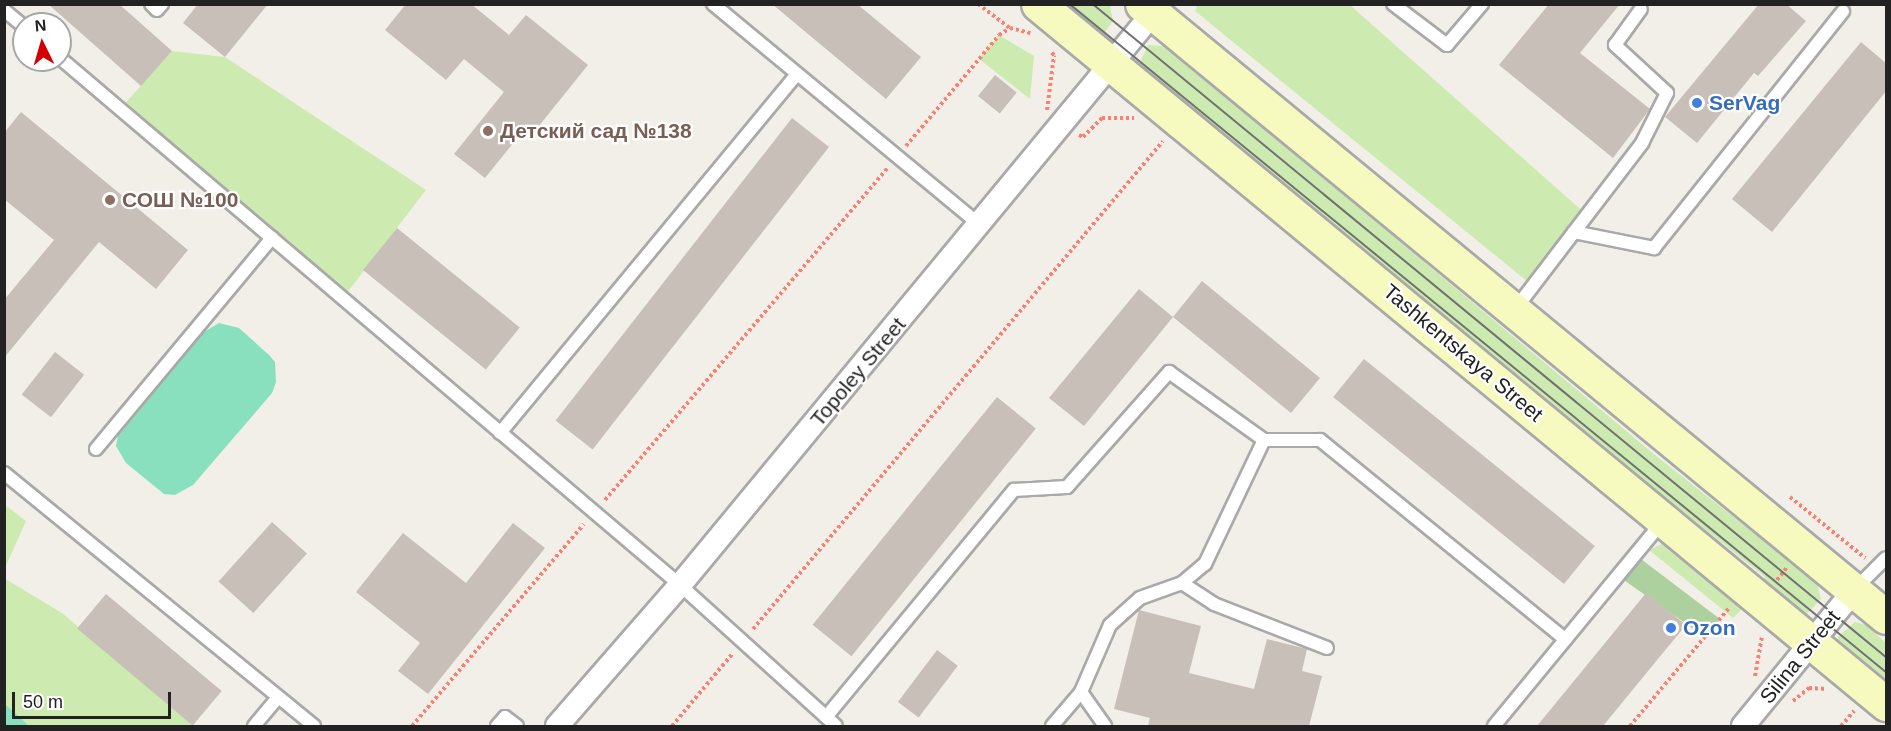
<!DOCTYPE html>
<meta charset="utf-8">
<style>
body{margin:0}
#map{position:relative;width:1891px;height:731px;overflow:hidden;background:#f2efe9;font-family:Arial,sans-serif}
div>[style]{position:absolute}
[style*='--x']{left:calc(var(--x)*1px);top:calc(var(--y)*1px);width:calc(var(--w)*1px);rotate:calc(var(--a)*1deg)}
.grass>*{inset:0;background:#cdebb0}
.forest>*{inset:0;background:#add19e}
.pitch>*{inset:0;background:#88e0be}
.building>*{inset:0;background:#c7bfb8;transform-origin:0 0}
.path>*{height:4px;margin-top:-2px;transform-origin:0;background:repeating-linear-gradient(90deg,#fa8072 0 3px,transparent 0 6px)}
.roads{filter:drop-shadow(2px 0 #a9a9a9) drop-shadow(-2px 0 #a9a9a9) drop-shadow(0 2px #a9a9a9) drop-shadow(0 -2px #a9a9a9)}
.service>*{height:12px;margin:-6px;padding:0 6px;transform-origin:6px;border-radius:6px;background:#fff}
.minor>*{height:22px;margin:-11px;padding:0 11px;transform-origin:11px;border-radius:11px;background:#fff}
.secondary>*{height:33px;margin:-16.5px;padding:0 16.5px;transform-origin:16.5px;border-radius:16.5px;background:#f7fabf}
.tram>*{height:1.5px;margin:-0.75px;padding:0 0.75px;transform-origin:0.75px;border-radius:0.75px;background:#707070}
.dots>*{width:16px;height:16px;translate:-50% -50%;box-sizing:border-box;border:3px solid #fff;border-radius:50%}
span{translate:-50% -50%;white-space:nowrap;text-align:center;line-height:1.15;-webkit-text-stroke:4.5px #fff;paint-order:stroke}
.shop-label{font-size:21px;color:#366cbe;font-weight:700}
.left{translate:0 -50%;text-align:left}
.education-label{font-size:21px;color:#785e54;font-weight:700}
.street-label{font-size:21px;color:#222}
.frame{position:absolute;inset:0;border:6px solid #222;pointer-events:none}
.north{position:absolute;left:12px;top:12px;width:60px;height:60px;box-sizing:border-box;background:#fff;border:2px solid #a7a7a7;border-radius:50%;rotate:355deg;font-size:16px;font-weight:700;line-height:24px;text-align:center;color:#222}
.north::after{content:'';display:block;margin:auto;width:21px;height:27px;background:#d40000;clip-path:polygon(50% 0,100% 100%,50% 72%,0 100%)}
.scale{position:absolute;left:12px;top:692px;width:159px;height:27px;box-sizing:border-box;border:3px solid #222;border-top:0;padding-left:8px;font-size:18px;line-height:21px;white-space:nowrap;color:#222;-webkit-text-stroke:4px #fff;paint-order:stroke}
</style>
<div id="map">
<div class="grass">
<i style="clip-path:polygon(1198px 4px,1350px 5px,1587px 215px,1533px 286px,1195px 11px)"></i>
<i style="clip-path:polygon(1038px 5px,1110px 5px,1113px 21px,1105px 32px,1081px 38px)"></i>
<i style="clip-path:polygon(999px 35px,1034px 56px,1030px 99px,979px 59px)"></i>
<i style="clip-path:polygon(1148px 45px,1163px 46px,1295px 154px,1655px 455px,1817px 583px,1821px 599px,1803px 618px,1761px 583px,1765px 577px,1678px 508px,1629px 482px,1137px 69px)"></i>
<i style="clip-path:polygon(172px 51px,225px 57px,426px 190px,343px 298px,120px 109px)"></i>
<i style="clip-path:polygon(5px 505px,26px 521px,5px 568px)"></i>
<i style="clip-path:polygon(1666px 542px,1743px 608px,1733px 618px,1649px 550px)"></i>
<i style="clip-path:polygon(4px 578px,62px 613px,195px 726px,5px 726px)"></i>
<i style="clip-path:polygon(1855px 622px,1866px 625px,1886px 643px,1886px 693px,1836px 651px,1838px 637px)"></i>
</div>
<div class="forest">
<i style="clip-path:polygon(1633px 553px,1720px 619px,1705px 637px,1618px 576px)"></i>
</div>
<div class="pitch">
<i style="clip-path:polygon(219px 323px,239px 328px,269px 355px,275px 362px,276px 382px,272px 393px,193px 485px,175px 495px,164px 494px,126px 463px,116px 446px,118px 436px,202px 333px)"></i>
<i style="clip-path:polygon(5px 704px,27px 724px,25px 726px,5px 726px)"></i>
</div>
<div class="building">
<i style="clip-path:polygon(48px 4px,119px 4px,172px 51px,141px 86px)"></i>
<i style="clip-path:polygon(198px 4px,268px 4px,225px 57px,183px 23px)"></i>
<i style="clip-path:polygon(406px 4px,471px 4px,509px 35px,526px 15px,588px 65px,534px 132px,527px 126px,485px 178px,454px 154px,504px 92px,464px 59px,446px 80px,385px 30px)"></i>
<i style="clip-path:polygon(772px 4px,857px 4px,921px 57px,886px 99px)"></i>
<i style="clip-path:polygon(1549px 4px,1620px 4px,1580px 53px,1650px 109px,1613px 158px,1499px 65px)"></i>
<i style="clip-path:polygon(1759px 4px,1786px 4px,1806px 21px,1758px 76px,1754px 73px,1697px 143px,1665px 117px)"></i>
<i style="clip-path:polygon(1861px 42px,1887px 64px,1887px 90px,1772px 232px,1732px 199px)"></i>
<i style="left:995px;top:75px;width:28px;height:27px;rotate:39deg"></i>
<i style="clip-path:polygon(21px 112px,188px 250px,156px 289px,99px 242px,4px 358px,4px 300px,54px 240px,4px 199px,4px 133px)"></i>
<i style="left:792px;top:118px;width:47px;height:384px;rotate:38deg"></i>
<i style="left:397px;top:228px;width:158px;height:54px;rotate:39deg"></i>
<i style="clip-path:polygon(1202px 281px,1320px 378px,1291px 413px,1173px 317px,1084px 426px,1049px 398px,1139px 289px,1173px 317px)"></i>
<i style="left:55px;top:352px;width:37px;height:54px;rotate:38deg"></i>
<i style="left:1364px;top:359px;width:297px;height:49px;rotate:39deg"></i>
<i style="left:997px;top:397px;width:50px;height:293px;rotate:39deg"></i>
<i style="left:272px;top:522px;width:47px;height:80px;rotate:42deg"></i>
<i style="clip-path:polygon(513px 523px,545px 548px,428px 694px,398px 671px,420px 643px,356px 592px,403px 533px,466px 583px)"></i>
<i style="clip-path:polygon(1646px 593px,1686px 625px,1662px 654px,1603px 726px,1537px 726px)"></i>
<i style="left:106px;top:594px;width:151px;height:45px;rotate:40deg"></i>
<i style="clip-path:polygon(1139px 610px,1201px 626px,1189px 673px,1254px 689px,1267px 639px,1307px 649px,1302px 671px,1322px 676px,1309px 726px,1148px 726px,1150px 718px,1114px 709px)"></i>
<i style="left:937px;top:650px;width:26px;height:65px;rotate:37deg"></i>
</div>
<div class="path">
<i style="--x:978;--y:4;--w:40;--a:37"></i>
<i style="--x:1010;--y:28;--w:21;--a:14"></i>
<i style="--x:1047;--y:110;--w:55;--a:-82.7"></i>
<i style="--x:1054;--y:55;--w:4;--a:-135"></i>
<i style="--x:1079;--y:135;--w:4;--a:27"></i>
<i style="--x:1083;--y:137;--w:27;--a:-45"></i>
<i style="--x:1102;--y:118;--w:32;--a:0"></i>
<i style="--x:906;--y:146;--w:145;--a:-50"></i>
<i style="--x:999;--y:35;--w:13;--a:-32"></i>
<i style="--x:1790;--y:497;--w:97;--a:39.1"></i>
<i style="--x:605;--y:500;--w:437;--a:-49.6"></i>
<i style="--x:1777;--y:580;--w:16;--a:-52"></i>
<i style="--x:753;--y:629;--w:637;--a:-49.96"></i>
<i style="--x:1755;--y:676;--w:39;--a:-80"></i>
<i style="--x:1793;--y:701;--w:21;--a:-39"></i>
<i style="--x:1809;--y:688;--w:18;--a:3"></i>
<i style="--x:412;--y:726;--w:265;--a:-49.6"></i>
<i style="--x:672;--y:726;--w:95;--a:-50.1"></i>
<i style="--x:1630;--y:726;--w:155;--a:-50"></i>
<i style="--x:1841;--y:726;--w:20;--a:-49"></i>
</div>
<div class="roads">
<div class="service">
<i style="--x:151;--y:4;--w:8;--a:45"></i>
<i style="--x:157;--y:10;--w:8;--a:-50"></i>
<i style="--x:713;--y:4;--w:347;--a:39.6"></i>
<i style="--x:1393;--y:4;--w:68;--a:37.2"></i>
<i style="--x:1447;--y:45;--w:54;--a:-49.5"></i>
<i style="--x:4;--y:10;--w:26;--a:40"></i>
<i style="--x:60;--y:58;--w:814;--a:40.36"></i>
<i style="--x:680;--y:585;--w:210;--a:42.1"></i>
<i style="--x:1574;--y:232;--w:82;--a:11.3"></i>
<i style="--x:1654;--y:248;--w:303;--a:-51.4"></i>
<i style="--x:1516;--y:308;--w:208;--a:-52.6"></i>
<i style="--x:1642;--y:143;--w:56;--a:-63.4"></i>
<i style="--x:1667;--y:93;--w:71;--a:-137.3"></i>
<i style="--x:1615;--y:45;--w:44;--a:-54.2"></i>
<i style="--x:500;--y:433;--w:465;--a:-50.4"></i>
<i style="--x:96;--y:449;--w:275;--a:-50.2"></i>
<i style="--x:4;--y:473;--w:400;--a:39.2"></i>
<i style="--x:1182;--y:583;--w:38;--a:33"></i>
<i style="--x:1214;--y:604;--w:121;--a:21.3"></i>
<i style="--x:1856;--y:588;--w:42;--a:-45"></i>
<i style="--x:1081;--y:692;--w:42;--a:54.8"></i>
<i style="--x:826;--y:717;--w:295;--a:-50.4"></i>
<i style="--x:1014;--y:490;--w:53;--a:-3.2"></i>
<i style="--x:1067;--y:487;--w:154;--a:-48.4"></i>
<i style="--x:1169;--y:372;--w:117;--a:35.6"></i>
<i style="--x:1264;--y:440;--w:56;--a:0"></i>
<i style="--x:1320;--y:440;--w:316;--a:39.1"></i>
<i style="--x:254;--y:726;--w:35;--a:-50"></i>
<i style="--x:497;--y:726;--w:12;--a:-48"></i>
<i style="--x:505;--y:717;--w:15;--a:37"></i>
<i style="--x:1052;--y:726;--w:45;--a:-49.5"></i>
<i style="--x:1081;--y:692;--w:73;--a:-66.6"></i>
<i style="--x:1110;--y:625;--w:40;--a:-42"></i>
<i style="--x:1140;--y:598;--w:45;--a:-19.7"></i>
<i style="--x:1182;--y:583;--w:30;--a:-40"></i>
<i style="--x:1205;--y:564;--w:137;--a:-64.6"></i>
<i style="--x:1494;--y:726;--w:266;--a:-50.5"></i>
</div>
<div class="minor">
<i style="--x:557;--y:726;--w:187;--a:-48.9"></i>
<i style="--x:680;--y:585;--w:742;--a:-50.41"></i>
<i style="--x:1743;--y:726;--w:178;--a:-50.7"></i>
</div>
<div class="secondary">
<i style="--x:1038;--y:4;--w:1100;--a:39.54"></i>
<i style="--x:1142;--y:4;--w:964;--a:39.49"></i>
</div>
</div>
<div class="tram">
<i style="--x:1070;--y:4;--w:1055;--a:39.3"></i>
<i style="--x:1093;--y:4;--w:1027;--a:39.47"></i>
</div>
<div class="dots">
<i style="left:1697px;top:103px;background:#3f7fe0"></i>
<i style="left:488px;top:131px;background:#8d6e63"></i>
<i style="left:110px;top:200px;background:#8d6e63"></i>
<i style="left:1671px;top:628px;background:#3f7fe0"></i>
</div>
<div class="shop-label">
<span class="left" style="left:1709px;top:103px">SerVag</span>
<span class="left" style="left:1683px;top:628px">Ozon</span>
</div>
<div class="education-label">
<span class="left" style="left:500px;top:131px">Детский сад №138</span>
<span class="left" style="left:122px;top:200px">СОШ №100</span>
</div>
<div class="street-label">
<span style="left:1463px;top:353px;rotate:40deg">Tashkentskaya Street</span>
<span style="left:858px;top:372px;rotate:-50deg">Topoley Street</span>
<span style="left:1800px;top:657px;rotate:-51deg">Silina Street</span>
</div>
<div class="frame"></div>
<div class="north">N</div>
<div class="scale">50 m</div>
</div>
